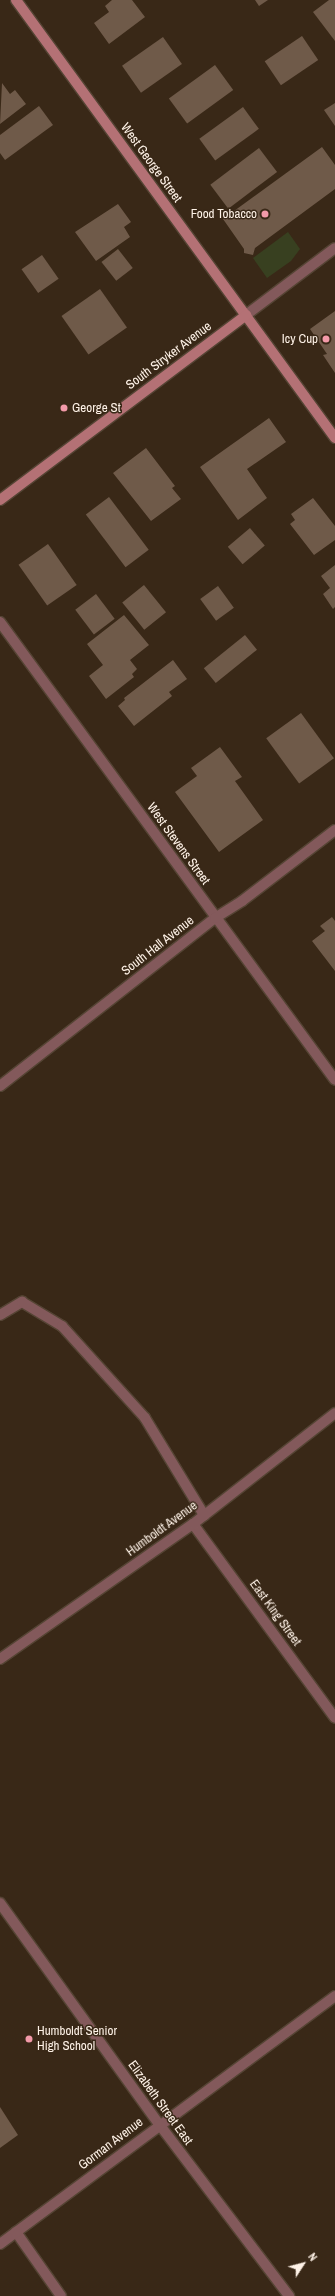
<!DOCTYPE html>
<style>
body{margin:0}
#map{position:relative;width:335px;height:2296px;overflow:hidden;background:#392817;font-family:"Archivo Narrow",sans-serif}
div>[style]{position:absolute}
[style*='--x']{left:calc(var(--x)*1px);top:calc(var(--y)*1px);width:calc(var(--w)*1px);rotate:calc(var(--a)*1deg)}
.green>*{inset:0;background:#384020}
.building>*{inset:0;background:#6f5a49;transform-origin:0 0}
.roads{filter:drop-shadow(1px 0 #554434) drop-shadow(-1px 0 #554434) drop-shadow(0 1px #554434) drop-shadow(0 -1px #554434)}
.lane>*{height:10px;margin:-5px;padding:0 5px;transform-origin:5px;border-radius:5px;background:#83595b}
.street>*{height:10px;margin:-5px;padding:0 5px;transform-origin:5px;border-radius:5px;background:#83595b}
.secondary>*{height:10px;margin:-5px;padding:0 5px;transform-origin:5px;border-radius:5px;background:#b47175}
.dots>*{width:11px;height:11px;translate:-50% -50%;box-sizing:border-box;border:2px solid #392817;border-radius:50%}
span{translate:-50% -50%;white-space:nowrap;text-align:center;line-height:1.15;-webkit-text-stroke:3px #392817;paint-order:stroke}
.street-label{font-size:13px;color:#fef2e7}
.poi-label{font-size:13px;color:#fef2e7}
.right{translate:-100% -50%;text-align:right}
.left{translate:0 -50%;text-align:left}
.north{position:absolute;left:283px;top:2244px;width:40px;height:40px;-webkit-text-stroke:3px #392817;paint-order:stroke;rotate:54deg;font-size:11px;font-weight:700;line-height:16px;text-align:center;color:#fef2e7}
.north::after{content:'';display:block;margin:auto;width:14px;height:18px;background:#fef2e7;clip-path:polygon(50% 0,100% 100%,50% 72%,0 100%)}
</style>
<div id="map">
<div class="green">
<i style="clip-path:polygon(288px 232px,300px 249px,291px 261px,267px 278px,253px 258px)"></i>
</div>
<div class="building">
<i style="clip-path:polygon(112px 0,132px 0,145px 17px,109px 44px,94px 23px,109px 12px,105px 6px)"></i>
<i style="clip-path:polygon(255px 0,268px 0,259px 6px)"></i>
<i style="clip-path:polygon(329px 0,335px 0,335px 41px,313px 12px)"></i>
<i style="left:302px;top:36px;width:29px;height:45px;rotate:56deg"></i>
<i style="left:163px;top:37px;width:33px;height:50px;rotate:55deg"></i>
<i style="left:215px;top:65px;width:31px;height:57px;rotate:54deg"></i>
<i style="clip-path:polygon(2px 83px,10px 94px,15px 90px,26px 104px,0 124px)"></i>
<i style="clip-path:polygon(335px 103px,335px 126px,324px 110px)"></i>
<i style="clip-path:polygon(39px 106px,53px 125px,5px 160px,0 153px,0 135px)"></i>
<i style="left:243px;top:107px;width:27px;height:54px;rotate:54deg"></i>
<i style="clip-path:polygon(322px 147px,335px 165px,335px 189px,255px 248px,253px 255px,244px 253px,244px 249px,223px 219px)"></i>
<i style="left:259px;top:148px;width:30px;height:61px;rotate:53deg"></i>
<i style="clip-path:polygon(118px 204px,131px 222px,124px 227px,130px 237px,96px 261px,75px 232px)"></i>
<i style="left:118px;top:249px;width:24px;height:21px;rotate:52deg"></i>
<i style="left:42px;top:255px;width:29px;height:25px;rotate:55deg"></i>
<i style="left:100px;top:289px;width:47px;height:47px;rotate:55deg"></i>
<i style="clip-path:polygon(335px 311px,335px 373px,323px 355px,327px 354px,310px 329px)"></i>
<i style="clip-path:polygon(269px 418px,286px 442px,247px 469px,267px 498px,238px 520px,200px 467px)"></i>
<i style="clip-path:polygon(146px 448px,175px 486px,172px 488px,181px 499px,151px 521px,113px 473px)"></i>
<i style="left:109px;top:497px;width:66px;height:29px;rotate:53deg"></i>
<i style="clip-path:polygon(313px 498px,335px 526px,335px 540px,314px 555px,290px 524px,295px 520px,291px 514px)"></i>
<i style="left:250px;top:528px;width:23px;height:29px;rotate:50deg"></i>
<i style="left:48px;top:544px;width:50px;height:36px;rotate:55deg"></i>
<i style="clip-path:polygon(335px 565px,335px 607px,333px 609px,323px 594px,330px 588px,321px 576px)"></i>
<i style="left:144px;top:585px;width:35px;height:28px;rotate:51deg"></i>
<i style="left:218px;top:586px;width:27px;height:22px;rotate:54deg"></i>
<i style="left:96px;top:594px;width:31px;height:26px;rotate:53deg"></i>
<i style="clip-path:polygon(124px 615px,149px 645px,130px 660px,137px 669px,132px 674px,134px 677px,106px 699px,89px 676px,103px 665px,87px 644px)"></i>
<i style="left:245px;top:635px;width:19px;height:53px;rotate:51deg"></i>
<i style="clip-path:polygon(173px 660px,187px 679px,169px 692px,172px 696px,134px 726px,118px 706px,125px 700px,124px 698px)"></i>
<i style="left:301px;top:713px;width:56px;height:43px;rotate:54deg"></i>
<i style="clip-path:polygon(220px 747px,242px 777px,235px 781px,263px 820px,219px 852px,175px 792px,197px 776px,191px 768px)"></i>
<i style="clip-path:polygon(332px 917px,335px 921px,335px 971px,312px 941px,325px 931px,320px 926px)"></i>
<i style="clip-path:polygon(0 2107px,18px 2135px,0 2148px)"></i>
</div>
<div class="roads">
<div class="lane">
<i style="--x:0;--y:1315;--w:26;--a:-31"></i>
<i style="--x:22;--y:1302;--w:47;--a:31"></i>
<i style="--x:62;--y:1326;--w:124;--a:47.9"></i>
<i style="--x:145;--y:1418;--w:114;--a:58.7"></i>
<i style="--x:16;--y:2232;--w:78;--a:54.9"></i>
</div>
<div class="street">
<i style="--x:246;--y:315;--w:111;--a:-37"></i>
<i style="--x:0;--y:622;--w:567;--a:53.82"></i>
<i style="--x:0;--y:1086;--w:273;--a:-38"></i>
<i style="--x:215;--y:918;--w:32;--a:-32"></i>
<i style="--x:242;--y:901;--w:117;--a:-37.4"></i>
<i style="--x:193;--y:1524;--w:240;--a:53.8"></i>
<i style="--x:0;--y:1659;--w:236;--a:-35"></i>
<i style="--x:193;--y:1524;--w:180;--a:-38"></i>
<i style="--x:0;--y:1903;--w:272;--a:54.3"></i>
<i style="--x:159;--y:2124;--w:216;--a:52.9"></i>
<i style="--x:0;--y:2244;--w:417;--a:-36.5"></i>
</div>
<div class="secondary">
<i style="--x:16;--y:0;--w:542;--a:53.93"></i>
<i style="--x:0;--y:500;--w:308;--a:-36.9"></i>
</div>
</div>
<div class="dots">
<i style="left:265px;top:214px;background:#f39aa9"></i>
<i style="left:326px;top:339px;background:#f39aa9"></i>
<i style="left:64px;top:408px;background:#f39aa9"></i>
<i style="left:29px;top:2039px;background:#f39aa9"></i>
</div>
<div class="street-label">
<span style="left:151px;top:163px;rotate:54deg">West George Street</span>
<span style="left:169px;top:356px;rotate:-37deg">South Stryker Avenue</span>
<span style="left:178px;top:844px;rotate:54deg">West Stevens Street</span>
<span style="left:158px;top:946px;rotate:-38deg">South Hall Avenue</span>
<span style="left:162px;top:1529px;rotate:-36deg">Humboldt Avenue</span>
<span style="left:275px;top:1613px;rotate:54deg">East King Street</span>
<span style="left:160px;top:2103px;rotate:54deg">Elizabeth Street East</span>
<span style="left:111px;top:2144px;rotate:-37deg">Gorman Avenue</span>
</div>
<div class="poi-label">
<span class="right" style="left:257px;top:214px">Food Tobacco</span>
<span class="right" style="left:318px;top:339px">Icy Cup</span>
<span class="left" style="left:72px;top:408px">George St</span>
<span class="left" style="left:37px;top:2039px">Humboldt Senior<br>High School</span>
</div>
<div class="north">N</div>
</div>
